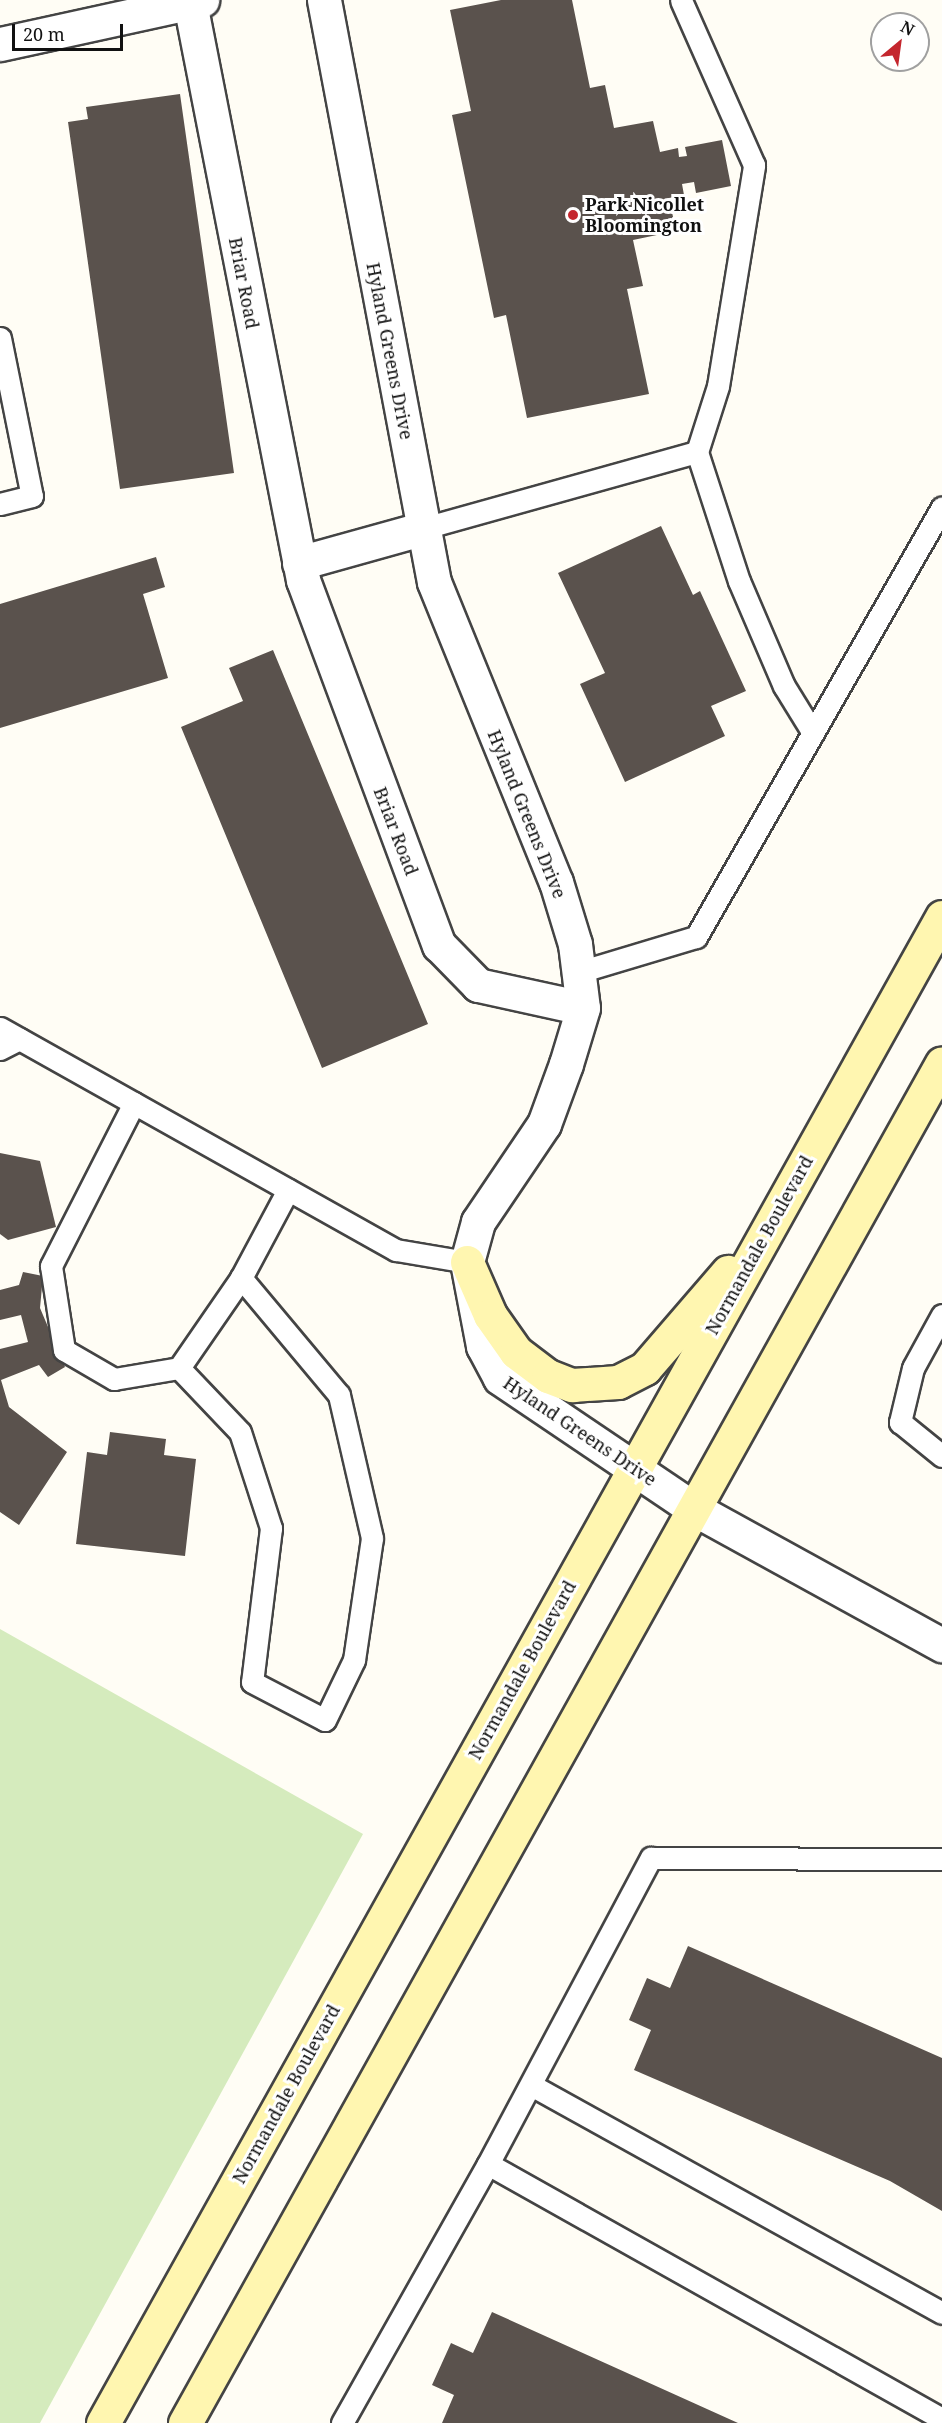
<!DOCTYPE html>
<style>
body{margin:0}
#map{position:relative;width:942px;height:2423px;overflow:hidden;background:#fffdf5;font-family:"Noto Serif",serif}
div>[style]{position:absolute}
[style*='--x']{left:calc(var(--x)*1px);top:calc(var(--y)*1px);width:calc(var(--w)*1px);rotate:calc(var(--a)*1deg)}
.green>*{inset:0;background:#d5ebbd}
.building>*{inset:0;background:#5a524d}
.roads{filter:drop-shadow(2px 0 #444) drop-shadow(-2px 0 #444) drop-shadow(0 2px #444) drop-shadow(0 -2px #444)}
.service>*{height:21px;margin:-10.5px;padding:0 10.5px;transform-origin:10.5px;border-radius:10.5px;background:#fff}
.minor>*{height:33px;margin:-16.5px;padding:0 16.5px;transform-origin:16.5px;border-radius:16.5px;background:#fff}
.secondary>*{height:33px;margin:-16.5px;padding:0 16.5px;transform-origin:16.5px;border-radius:16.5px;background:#fff6b0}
.dots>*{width:16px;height:16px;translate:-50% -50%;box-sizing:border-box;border:3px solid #fff;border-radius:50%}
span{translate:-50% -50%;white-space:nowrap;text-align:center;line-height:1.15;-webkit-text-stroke:6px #fff;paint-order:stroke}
.poi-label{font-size:18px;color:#111;font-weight:700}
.left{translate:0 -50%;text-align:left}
.street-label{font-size:18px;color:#111}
.north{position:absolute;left:870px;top:12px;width:60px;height:60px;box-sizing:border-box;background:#fff;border:2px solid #a0a0a0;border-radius:50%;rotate:29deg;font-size:16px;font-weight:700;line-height:24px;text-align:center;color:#111}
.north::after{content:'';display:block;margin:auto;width:21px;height:27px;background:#c4262e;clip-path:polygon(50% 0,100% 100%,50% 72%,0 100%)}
.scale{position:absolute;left:12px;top:24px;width:111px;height:27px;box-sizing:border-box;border:3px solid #111;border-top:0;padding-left:8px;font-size:18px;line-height:21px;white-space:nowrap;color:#111;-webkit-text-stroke:4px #fff;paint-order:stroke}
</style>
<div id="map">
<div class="green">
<i style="clip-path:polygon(0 1629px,363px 1834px,40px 2423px,0 2423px)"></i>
</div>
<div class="building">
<i style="clip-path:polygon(501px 0,572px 0,590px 88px,605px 85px,614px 128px,653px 121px,660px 152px,678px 148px,679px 157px,687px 156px,685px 147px,722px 140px,731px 186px,696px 193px,694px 182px,682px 184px,684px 195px,669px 198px,676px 231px,633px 240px,643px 286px,627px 289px,649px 394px,527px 418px,506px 315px,494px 318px,452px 115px,471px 111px,450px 10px)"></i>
<i style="clip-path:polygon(180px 94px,234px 473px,120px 489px,68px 122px,88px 119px,86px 107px)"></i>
<i style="clip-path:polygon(661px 526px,693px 595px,700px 591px,746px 691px,711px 706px,725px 736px,625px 782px,580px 684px,605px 673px,558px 573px)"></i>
<i style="clip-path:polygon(156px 557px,165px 587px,143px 594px,168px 678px,0 728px,0 604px)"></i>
<i style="clip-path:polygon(273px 650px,428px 1024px,322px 1068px,181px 727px,243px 701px,229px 668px)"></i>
<i style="clip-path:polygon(0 1153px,40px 1161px,56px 1227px,8px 1240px,0 1234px)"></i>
<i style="clip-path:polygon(23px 1272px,43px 1276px,40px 1308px,65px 1367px,48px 1377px,39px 1365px,1px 1380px,9px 1407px,67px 1452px,19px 1525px,0 1512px,0 1349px,28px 1342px,21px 1315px,0 1320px,0 1290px,19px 1285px)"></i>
<i style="clip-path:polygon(110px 1432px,166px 1439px,164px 1455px,196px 1459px,185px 1556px,76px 1544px,87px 1452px,107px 1455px)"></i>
<i style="clip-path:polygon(688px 1946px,942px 2058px,942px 2211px,890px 2181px,634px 2070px,651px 2030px,629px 2020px,647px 1978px,670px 1988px)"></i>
<i style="clip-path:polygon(492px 2312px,738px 2423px,442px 2423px,454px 2395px,432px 2385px,451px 2343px,473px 2353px)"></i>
</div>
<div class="roads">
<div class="service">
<i style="--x:0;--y:338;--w:161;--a:78.6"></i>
<i style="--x:32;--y:496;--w:33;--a:166"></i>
<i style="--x:697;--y:452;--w:136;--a:72"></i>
<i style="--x:739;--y:581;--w:114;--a:66.8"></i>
<i style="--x:784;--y:686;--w:55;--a:58.3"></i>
<i style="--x:424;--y:528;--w:283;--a:-15.6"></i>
<i style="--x:697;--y:452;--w:69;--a:-72.3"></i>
<i style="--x:718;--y:386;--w:224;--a:-80.7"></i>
<i style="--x:754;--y:165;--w:180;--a:-113.9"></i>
<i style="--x:579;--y:972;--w:122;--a:-16.7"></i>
<i style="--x:696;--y:937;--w:495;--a:-60.2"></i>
<i style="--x:0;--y:1028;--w:454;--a:29.3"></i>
<i style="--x:396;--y:1250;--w:72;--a:9.6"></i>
<i style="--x:0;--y:1049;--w:22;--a:-27"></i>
<i style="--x:134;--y:1103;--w:183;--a:117"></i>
<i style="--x:51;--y:1266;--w:85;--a:81.2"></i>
<i style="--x:64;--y:1350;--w:58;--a:30.1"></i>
<i style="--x:114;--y:1379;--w:66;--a:-9.6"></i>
<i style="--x:179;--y:1368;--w:88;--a:46.4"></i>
<i style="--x:240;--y:1432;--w:101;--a:72.1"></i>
<i style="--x:271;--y:1528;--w:155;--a:97"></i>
<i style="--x:252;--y:1682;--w:82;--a:27.5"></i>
<i style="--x:325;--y:1720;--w:67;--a:-64.2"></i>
<i style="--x:354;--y:1660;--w:123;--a:-81.6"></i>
<i style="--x:372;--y:1538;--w:147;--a:-103"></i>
<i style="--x:339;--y:1395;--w:153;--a:-129.9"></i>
<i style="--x:241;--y:1278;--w:100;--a:-61.9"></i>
<i style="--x:942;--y:1315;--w:60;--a:118.7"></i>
<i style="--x:913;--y:1368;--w:56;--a:103.5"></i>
<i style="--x:900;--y:1422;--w:54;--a:39"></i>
<i style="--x:179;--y:1368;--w:109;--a:-55.4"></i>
<i style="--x:531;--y:2085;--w:470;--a:29"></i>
<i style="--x:488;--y:2164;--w:347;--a:-62"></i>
<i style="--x:651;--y:1858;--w:291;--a:0.2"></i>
<i style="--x:342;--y:2423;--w:297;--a:-60.6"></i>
<i style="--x:488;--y:2164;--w:521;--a:29.32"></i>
</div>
<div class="minor">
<i style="--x:324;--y:0;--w:592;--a:79.3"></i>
<i style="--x:434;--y:582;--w:324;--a:67.9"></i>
<i style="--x:556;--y:882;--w:65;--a:73"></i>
<i style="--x:575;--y:944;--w:64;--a:82.9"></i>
<i style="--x:583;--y:1008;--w:59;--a:106.9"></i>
<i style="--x:566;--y:1064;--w:64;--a:110.1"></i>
<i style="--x:544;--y:1124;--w:118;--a:124"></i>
<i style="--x:478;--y:1222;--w:41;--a:105.4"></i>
<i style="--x:467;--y:1262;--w:86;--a:79.2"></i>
<i style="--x:483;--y:1346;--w:36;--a:62"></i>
<i style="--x:500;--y:1378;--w:236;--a:34"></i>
<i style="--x:696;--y:1510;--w:281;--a:28.8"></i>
<i style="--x:190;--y:3;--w:588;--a:78.92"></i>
<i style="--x:303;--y:580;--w:390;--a:69.6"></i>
<i style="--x:439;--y:945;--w:56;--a:45.7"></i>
<i style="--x:478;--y:985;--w:107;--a:12.4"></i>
<i style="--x:0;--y:44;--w:207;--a:-12.3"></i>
<i style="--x:299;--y:563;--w:130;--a:-15.6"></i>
</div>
<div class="secondary">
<i style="--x:467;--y:1262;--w:58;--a:66.5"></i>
<i style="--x:490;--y:1315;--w:45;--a:54.9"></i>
<i style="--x:516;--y:1352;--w:40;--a:37"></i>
<i style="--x:548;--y:1376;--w:26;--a:21"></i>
<i style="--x:572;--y:1385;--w:46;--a:-3.7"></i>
<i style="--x:618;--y:1382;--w:30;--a:-27"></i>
<i style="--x:645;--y:1368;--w:127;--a:-49.2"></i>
<i style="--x:103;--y:2423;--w:1724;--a:-60.88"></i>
<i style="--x:185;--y:2423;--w:1556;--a:-60.9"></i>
</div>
</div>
<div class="dots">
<i style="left:573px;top:215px;background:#c4262e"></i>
</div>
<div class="poi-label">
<span class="left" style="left:585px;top:215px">Park Nicollet<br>Bloomington</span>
</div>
<div class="street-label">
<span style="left:244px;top:283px;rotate:79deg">Briar Road</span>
<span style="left:390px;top:351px;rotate:79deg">Hyland Greens Drive</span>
<span style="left:527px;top:814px;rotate:68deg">Hyland Greens Drive</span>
<span style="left:396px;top:831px;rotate:69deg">Briar Road</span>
<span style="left:759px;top:1245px;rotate:-61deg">Normandale Boulevard</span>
<span style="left:580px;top:1431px;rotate:34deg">Hyland Greens Drive</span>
<span style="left:522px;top:1670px;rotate:-61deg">Normandale Boulevard</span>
<span style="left:286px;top:2094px;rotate:-61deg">Normandale Boulevard</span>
</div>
<div class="north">N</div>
<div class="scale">20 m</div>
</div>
